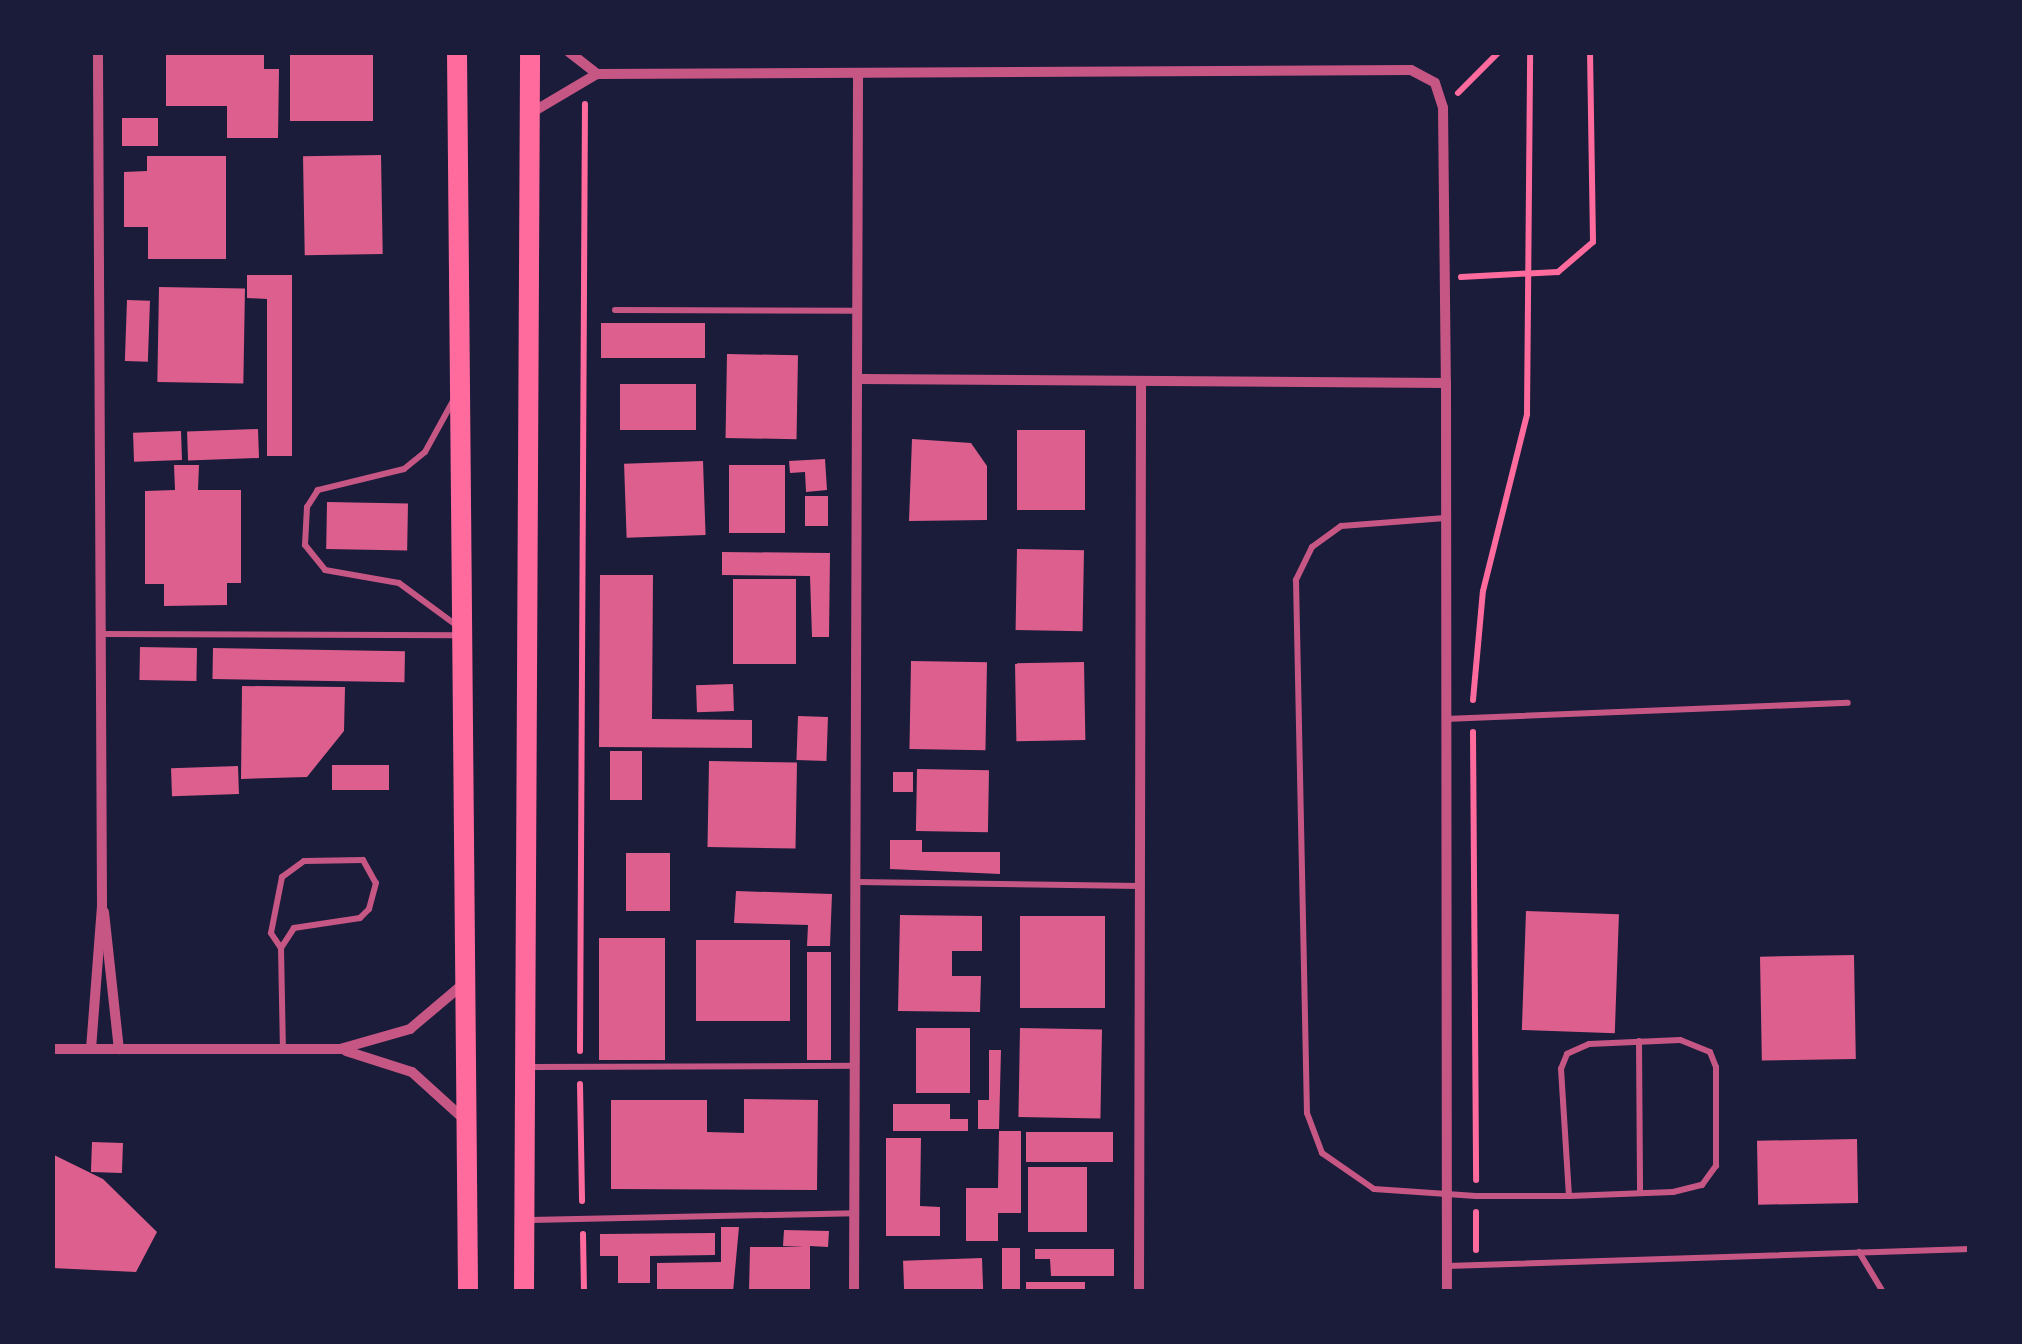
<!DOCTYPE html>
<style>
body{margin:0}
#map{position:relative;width:2022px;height:1344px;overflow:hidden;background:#1b1b3a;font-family:"Nunito Sans",sans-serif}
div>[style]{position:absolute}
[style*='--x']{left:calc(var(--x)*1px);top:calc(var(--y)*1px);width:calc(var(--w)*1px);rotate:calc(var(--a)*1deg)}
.building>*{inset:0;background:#dd5f8e;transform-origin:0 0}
.path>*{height:6px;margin:-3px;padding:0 3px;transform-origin:3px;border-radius:3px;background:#ff6b9d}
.service>*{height:6px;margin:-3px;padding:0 3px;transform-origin:3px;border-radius:3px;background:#c65784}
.minor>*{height:10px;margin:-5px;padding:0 5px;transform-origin:5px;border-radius:5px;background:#c65784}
.primary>*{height:20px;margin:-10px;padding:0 10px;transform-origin:10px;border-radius:10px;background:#ff6b9d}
span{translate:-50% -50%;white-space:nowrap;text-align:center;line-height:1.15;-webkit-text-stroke:8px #1b1b3a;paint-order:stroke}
.frame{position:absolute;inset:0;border:55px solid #1b1b3a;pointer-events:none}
</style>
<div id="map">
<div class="building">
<i style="clip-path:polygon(166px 52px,264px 52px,264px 69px,279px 69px,278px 138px,227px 138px,227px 106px,166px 106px)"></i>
<i style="left:290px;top:52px;width:83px;height:69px"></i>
<i style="left:122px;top:118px;width:36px;height:28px"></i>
<i style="left:381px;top:155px;width:99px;height:78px;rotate:89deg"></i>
<i style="clip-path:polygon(147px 156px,226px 156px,226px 259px,148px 259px,148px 227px,124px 227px,124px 172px,147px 171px)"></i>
<i style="clip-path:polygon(247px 275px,292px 275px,292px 456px,267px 456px,267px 299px,247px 298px)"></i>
<i style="left:159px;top:287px;width:86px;height:95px;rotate:1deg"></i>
<i style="left:127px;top:300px;width:23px;height:61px;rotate:2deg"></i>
<i style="left:705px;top:323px;width:35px;height:104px;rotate:90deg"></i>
<i style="left:727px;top:354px;width:71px;height:84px;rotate:1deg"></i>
<i style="left:620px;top:384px;width:76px;height:46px"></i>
<i style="left:258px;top:429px;width:29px;height:71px;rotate:88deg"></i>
<i style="left:1017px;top:430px;width:68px;height:80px"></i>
<i style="left:181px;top:431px;width:29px;height:48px;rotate:88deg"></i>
<i style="clip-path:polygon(912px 439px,971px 443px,987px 466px,987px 520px,909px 521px)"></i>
<i style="clip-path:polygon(825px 459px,827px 490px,806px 492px,805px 472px,790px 473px,789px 461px)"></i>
<i style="left:703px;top:461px;width:74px;height:79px;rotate:88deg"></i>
<i style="clip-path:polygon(174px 465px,199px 465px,198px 490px,241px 490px,241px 583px,227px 583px,227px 605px,164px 606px,164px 584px,145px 584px,145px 491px,175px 490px)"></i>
<i style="left:785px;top:465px;width:68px;height:56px;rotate:90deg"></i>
<i style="left:805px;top:496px;width:23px;height:30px"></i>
<i style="left:327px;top:502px;width:81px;height:47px;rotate:1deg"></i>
<i style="left:1017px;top:549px;width:67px;height:81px;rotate:1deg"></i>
<i style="clip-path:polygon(722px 552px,830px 553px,829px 637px,812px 637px,810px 576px,722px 575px)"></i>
<i style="clip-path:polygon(600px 575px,653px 575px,652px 719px,752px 720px,752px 748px,599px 747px)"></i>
<i style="left:796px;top:579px;width:85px;height:63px;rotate:90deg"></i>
<i style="left:140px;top:647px;width:57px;height:33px;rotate:1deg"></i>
<i style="left:213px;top:648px;width:192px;height:31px;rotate:1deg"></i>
<i style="left:911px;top:661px;width:76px;height:88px;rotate:1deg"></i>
<i style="left:1084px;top:662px;width:78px;height:69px;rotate:89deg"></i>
<i style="left:733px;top:684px;width:27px;height:37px;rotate:88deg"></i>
<i style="clip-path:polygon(242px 686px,345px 687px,344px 731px,307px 777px,241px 779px)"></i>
<i style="left:798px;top:716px;width:30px;height:44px;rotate:2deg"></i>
<i style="left:610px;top:751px;width:32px;height:49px"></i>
<i style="left:709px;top:761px;width:88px;height:86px;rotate:1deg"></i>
<i style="left:389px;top:765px;width:25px;height:57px;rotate:90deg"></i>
<i style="left:238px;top:766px;width:28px;height:67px;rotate:88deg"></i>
<i style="left:917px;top:769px;width:72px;height:62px;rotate:1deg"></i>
<i style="left:893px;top:772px;width:20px;height:20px"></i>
<i style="clip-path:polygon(890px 840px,922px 840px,922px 852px,1000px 852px,1000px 874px,890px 869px)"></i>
<i style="left:626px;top:853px;width:44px;height:58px"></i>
<i style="clip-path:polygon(736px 891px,832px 894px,830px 946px,807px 946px,808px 925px,734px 923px)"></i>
<i style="left:1526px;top:911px;width:93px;height:119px;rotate:2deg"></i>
<i style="clip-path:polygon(900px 915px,982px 916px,982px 951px,952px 951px,952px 976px,981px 976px,980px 1012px,898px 1011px)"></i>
<i style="left:1020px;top:916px;width:85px;height:92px"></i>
<i style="left:599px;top:938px;width:66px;height:122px"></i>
<i style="left:790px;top:940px;width:81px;height:94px;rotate:90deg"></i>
<i style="left:807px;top:952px;width:24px;height:108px"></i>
<i style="left:1854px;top:955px;width:104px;height:94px;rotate:89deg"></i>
<i style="left:916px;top:1028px;width:54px;height:65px"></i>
<i style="left:1020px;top:1028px;width:82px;height:89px;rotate:1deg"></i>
<i style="clip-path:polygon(989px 1050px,1001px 1050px,999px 1129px,978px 1129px,978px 1100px,989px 1100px)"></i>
<i style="clip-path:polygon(744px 1099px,818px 1100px,817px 1190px,611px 1189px,611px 1100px,707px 1100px,707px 1132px,744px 1133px)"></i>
<i style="clip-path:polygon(893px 1104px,950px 1104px,950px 1119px,968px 1119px,968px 1131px,893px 1131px)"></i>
<i style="clip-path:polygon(999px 1131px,1021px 1131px,1021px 1213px,998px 1213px,998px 1241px,966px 1241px,966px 1188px,998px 1188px)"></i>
<i style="left:1026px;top:1132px;width:87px;height:30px"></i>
<i style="clip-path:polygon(886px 1138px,921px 1138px,920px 1206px,940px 1207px,940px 1236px,886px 1236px)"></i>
<i style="left:1857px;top:1139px;width:64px;height:100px;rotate:89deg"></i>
<i style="left:92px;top:1142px;width:31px;height:30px;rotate:2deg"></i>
<i style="clip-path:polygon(52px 1154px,103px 1179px,157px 1232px,136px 1272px,52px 1268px)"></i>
<i style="left:1028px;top:1167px;width:59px;height:65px"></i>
<i style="clip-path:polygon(721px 1227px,739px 1227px,733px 1292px,657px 1292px,657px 1263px,721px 1262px)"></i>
<i style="clip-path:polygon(784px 1230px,829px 1231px,828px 1247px,810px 1246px,810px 1292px,749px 1292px,750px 1247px,804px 1247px,783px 1246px)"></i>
<i style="clip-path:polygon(715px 1233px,715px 1255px,650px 1256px,650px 1283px,618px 1283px,618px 1256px,600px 1256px,600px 1234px)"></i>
<i style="left:1002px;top:1248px;width:18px;height:44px"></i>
<i style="clip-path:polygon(1035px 1249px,1114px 1249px,1114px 1276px,1051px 1276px,1050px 1259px,1035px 1259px)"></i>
<i style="left:982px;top:1258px;width:34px;height:79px;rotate:88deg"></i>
<i style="left:1026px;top:1282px;width:59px;height:10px"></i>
</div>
<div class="path">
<i style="--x:1458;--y:93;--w:58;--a:-45"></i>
<i style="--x:1461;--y:277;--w:97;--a:-3"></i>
<i style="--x:1558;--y:272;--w:46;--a:-40.6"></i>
<i style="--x:1593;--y:242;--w:190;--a:-90.9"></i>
<i style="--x:1473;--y:700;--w:109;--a:-84.8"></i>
<i style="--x:1483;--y:591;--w:182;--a:-76"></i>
<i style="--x:1527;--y:414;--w:362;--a:-89.5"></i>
<i style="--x:1473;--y:732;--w:448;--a:89.6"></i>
<i style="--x:580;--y:1051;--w:947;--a:-89.7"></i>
<i style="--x:580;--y:1084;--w:117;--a:89"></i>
<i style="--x:1476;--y:1212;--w:38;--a:90"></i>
<i style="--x:583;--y:1234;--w:58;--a:89"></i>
</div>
<div class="service">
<i style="--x:615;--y:310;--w:244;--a:0.2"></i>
<i style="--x:453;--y:401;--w:58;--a:118.8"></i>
<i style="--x:425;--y:452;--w:27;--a:141"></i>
<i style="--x:404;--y:469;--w:89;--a:166.3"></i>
<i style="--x:318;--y:490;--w:20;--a:123"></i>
<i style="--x:307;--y:507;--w:38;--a:93"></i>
<i style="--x:305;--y:545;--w:32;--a:51"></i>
<i style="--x:325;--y:570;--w:75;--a:10"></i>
<i style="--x:399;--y:583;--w:74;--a:36.3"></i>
<i style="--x:1445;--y:518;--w:104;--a:175.6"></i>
<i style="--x:1341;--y:526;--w:36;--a:144"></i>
<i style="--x:1312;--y:547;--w:37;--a:116"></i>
<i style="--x:1296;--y:580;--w:533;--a:88.82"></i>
<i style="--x:1307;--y:1113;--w:43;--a:69.4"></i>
<i style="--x:1322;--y:1153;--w:63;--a:34.7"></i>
<i style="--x:1374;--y:1189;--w:102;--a:3.9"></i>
<i style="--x:1476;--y:1196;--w:93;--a:0"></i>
<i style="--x:1569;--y:1196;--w:104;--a:-2.2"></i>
<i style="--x:1673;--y:1192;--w:30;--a:-14"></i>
<i style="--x:1702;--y:1185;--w:24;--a:-54"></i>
<i style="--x:1716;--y:1166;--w:99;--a:-90"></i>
<i style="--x:1716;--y:1067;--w:16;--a:-112"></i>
<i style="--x:1710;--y:1052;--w:32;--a:-158"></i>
<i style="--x:1680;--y:1040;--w:91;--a:177.5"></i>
<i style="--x:1589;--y:1044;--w:24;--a:156"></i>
<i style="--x:1567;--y:1054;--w:16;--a:112"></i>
<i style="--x:1561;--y:1069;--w:127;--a:86.4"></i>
<i style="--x:101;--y:634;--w:359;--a:0.2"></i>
<i style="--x:1445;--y:719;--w:403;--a:-2.3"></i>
<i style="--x:857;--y:882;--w:283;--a:0.8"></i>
<i style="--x:281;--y:948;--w:18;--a:-124"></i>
<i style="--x:271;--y:933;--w:57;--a:-78.9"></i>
<i style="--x:282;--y:877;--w:27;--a:-36"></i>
<i style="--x:304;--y:861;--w:59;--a:-1"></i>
<i style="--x:363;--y:860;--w:26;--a:61"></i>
<i style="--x:376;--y:883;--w:27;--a:105"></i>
<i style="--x:369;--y:909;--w:13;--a:135"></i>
<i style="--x:360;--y:918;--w:67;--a:171.4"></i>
<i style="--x:294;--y:928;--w:24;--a:123"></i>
<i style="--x:281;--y:948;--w:100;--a:88.9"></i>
<i style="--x:1639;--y:1041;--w:152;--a:89.6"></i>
<i style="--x:531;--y:1067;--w:325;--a:-0.2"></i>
<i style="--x:530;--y:1220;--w:325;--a:-1.2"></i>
<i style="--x:1859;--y:1252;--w:47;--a:59"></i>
<i style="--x:1447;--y:1266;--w:523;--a:-1.86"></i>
</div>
<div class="minor">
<i style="--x:569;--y:52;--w:36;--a:38"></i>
<i style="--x:531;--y:113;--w:77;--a:-30.6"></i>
<i style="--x:597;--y:74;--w:814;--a:-0.28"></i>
<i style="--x:1411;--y:70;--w:27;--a:28"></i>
<i style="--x:1435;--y:83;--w:26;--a:72"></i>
<i style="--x:1443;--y:108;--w:275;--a:89.4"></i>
<i style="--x:1446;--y:383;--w:909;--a:89.94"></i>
<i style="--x:861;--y:379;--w:585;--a:0.39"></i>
<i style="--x:104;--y:912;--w:138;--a:83.8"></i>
<i style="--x:52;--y:1049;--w:288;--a:0"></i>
<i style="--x:340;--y:1049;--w:73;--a:-15.9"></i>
<i style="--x:410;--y:1029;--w:68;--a:-40.2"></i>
<i style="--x:91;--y:1049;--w:143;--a:-85.6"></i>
<i style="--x:102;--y:906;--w:854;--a:-90.27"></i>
<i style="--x:346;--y:1051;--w:69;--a:17.7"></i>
<i style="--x:412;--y:1072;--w:73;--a:42.2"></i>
<i style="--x:854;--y:1292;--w:1218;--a:-89.81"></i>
<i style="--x:1139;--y:1292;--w:911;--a:-89.87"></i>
</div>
<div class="primary">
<i style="--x:457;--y:52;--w:1240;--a:89.49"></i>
<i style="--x:524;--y:1292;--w:1240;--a:-89.72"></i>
</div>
<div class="frame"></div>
</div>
